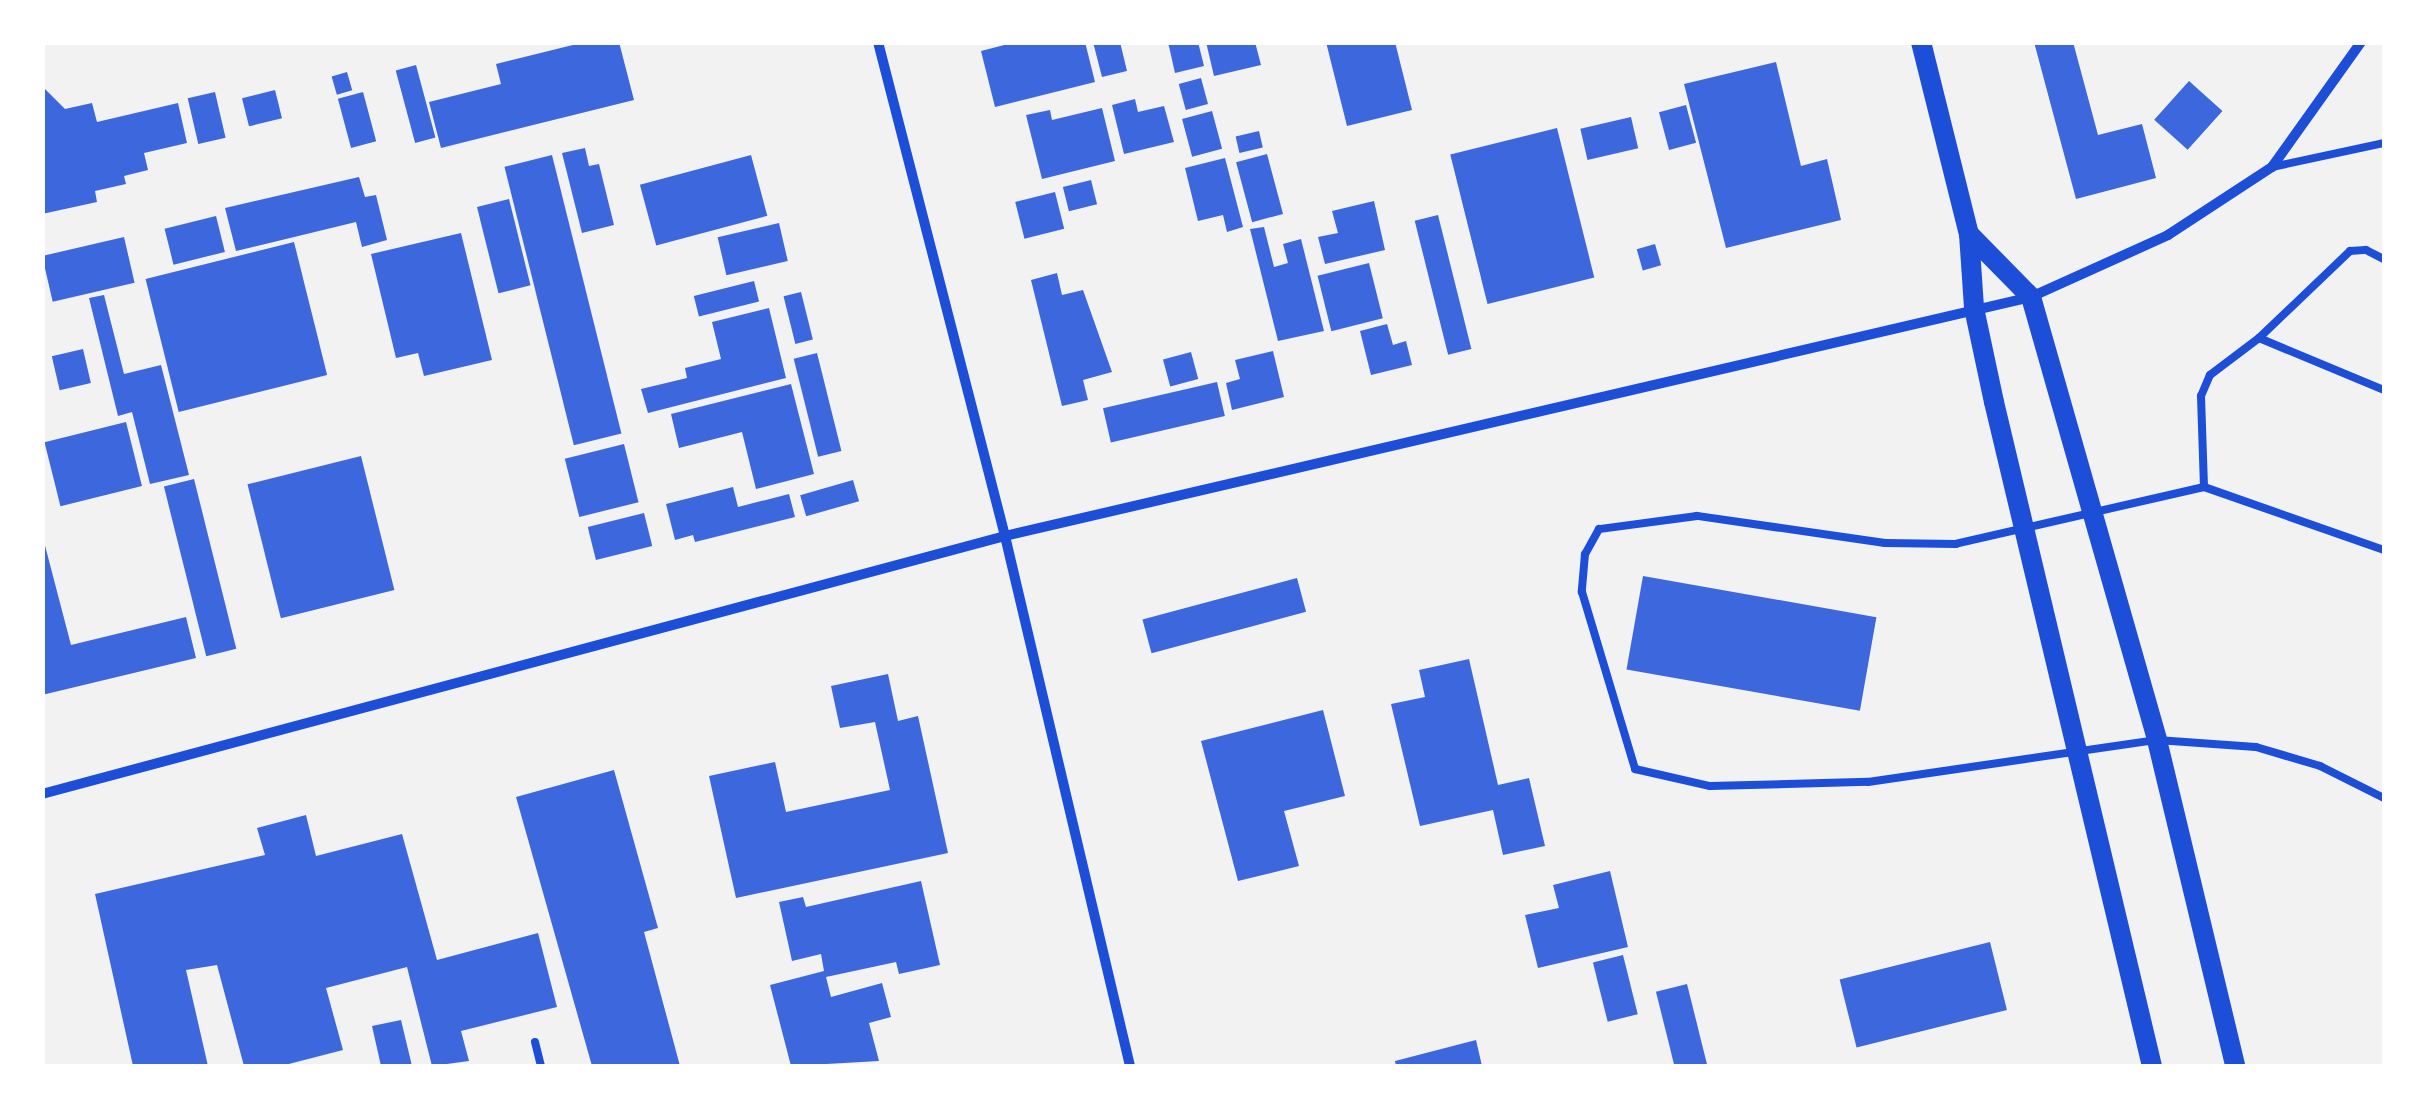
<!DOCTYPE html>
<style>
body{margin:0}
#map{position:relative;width:2427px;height:1109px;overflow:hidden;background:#f2f2f2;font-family:Ubuntu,sans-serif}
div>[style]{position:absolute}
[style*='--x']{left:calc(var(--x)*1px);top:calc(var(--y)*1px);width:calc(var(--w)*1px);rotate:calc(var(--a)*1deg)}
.building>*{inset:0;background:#3d67dc;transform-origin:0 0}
.service>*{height:8px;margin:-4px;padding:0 4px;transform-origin:4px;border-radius:4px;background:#1d4ed8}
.minor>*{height:10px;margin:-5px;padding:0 5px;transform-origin:5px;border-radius:5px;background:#1d4ed8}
.secondary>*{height:20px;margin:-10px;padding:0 10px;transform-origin:10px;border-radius:10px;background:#1d4ed8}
span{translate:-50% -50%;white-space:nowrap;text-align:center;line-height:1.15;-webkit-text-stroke:10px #fff;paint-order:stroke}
.frame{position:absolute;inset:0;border:45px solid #fff;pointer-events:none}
</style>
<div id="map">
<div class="building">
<i style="clip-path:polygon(585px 42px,619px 42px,634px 100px,441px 148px,429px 102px,501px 84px,496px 64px)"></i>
<i style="clip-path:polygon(1016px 42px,1085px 42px,1095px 82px,995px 107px,981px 51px)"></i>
<i style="clip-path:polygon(1093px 42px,1120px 42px,1127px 71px,1102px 77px)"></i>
<i style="clip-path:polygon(1168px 42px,1198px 42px,1204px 66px,1175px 73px)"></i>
<i style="clip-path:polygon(1206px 42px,1255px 42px,1261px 65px,1214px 76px)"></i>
<i style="clip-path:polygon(1326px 42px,1395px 42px,1412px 110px,1347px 126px)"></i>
<i style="clip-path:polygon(2034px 42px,2073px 42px,2098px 135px,2142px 124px,2156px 178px,2076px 199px)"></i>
<i style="clip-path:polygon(1776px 62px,1801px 166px,1827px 159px,1841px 220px,1726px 248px,1684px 84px)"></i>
<i style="left:416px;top:65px;width:75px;height:21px;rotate:75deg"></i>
<i style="left:347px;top:72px;width:19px;height:16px;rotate:74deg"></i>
<i style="left:1201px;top:78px;width:27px;height:23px;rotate:75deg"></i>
<i style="left:2189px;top:81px;width:45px;height:52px;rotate:42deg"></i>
<i style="clip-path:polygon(42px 86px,65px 109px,92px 103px,97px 122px,178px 103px,187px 143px,144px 153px,148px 170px,124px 176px,126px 184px,95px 191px,97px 202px,42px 214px)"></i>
<i style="left:275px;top:90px;width:29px;height:34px;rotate:76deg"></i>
<i style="left:215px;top:92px;width:47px;height:28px;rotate:77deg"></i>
<i style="left:363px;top:92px;width:51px;height:26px;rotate:75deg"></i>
<i style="clip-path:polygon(1135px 99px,1138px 112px,1164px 106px,1174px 142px,1124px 154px,1112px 105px)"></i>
<i style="left:1686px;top:105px;width:39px;height:28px;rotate:75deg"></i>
<i style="clip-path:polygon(1102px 108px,1115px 161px,1042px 179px,1026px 115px,1050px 110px,1052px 120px)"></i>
<i style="left:1212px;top:111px;width:39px;height:31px;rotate:75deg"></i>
<i style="left:1631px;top:117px;width:32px;height:52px;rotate:77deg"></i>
<i style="left:1557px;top:128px;width:154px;height:110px;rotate:76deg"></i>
<i style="left:1259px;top:131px;width:17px;height:24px;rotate:77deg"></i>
<i style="clip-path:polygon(585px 148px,589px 166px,599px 164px,614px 225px,582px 233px,562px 153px)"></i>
<i style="left:1267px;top:154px;width:62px;height:32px;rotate:75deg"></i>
<i style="left:552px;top:155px;width:287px;height:49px;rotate:76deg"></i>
<i style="left:751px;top:155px;width:63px;height:115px;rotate:75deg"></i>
<i style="clip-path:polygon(1225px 158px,1243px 227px,1227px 232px,1223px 215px,1198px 221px,1185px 168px)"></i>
<i style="clip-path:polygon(359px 177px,365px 197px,376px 195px,387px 240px,362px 247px,356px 222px,236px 251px,225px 208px)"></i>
<i style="left:1091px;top:180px;width:25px;height:29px;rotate:76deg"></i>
<i style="left:1055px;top:192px;width:38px;height:41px;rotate:76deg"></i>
<i style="left:509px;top:199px;width:89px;height:33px;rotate:76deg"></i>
<i style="clip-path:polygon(1374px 201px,1385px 250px,1325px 264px,1318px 237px,1338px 233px,1332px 211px)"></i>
<i style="left:1438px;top:215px;width:138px;height:24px;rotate:76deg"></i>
<i style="left:216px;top:216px;width:37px;height:53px;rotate:76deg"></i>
<i style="left:779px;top:223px;width:39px;height:63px;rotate:77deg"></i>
<i style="clip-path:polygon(1264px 227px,1274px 267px,1288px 263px,1283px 244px,1301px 239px,1324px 331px,1278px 341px,1250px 229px)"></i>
<i style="clip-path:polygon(461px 233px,492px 360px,424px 376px,418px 353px,396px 358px,371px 254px)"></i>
<i style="left:124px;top:237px;width:47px;height:84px;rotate:77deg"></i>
<i style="left:294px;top:242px;width:137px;height:153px;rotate:76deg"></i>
<i style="left:1655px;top:244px;width:22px;height:19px;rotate:74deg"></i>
<i style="left:1369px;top:263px;width:57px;height:53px;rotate:76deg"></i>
<i style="clip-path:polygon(1057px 273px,1062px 295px,1083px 290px,1112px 372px,1083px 380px,1088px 400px,1062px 406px,1031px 280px)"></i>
<i style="left:754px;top:281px;width:21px;height:62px;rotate:76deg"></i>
<i style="left:801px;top:292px;width:49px;height:18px;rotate:76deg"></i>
<i style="clip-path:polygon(104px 295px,124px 374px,161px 365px,189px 475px,150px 484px,132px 412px,118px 416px,89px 298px)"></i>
<i style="clip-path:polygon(769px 308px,786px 378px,648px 413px,641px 389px,687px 378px,685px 368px,721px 359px,712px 322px)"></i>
<i style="clip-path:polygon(1387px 324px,1393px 345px,1406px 341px,1412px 365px,1371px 375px,1360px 331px)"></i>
<i style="left:83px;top:349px;width:35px;height:32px;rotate:77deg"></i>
<i style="clip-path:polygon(1273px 351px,1284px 397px,1232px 410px,1226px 383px,1240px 379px,1235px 360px)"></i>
<i style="left:1191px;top:352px;width:28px;height:29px;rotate:75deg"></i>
<i style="left:817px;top:353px;width:101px;height:24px;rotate:76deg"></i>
<i style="left:1217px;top:382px;width:35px;height:117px;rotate:77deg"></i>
<i style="clip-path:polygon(791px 384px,814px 474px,756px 489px,742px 432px,679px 448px,671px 414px)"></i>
<i style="left:126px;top:422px;width:66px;height:84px;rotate:76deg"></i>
<i style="left:624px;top:444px;width:60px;height:61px;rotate:76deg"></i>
<i style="left:361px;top:456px;width:138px;height:117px;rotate:76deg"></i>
<i style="left:194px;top:479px;width:175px;height:31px;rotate:76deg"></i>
<i style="left:853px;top:480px;width:22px;height:55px;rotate:74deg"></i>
<i style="clip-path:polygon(733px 487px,738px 507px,789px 494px,795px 517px,695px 542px,693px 535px,675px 540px,666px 504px)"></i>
<i style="left:644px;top:513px;width:34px;height:58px;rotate:76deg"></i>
<i style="clip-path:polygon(42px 534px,71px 645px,186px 617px,196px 658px,42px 695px)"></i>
<i style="left:1643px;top:576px;width:237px;height:95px;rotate:10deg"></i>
<i style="left:1297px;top:578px;width:35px;height:160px;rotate:75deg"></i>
<i style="clip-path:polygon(1469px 659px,1498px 785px,1529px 778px,1545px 846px,1503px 855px,1493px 810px,1420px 826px,1391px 704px,1425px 697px,1419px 670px)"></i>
<i style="clip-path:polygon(888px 674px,898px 721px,918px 716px,948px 853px,736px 898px,709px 776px,775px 762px,786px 812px,890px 790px,875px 722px,840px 728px,831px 686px)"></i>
<i style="clip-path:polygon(1323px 710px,1345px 796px,1284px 811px,1299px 866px,1238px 881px,1201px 741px)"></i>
<i style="clip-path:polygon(614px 770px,658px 928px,644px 932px,680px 1066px,592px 1066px,516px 797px)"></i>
<i style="clip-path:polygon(306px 815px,316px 856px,402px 834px,437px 960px,538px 933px,557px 1007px,461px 1031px,469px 1061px,432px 1066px,407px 967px,326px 988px,343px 1050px,281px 1066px,244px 1066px,217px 965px,186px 970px,208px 1066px,133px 1066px,95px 894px,265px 855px,257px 828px)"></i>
<i style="clip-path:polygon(1610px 871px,1628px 947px,1538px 968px,1525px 915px,1559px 908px,1553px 885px)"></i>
<i style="clip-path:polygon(921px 881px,940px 965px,899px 974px,896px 962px,826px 977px,831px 997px,882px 983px,891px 1017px,869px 1023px,879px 1061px,791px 1066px,770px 985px,824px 971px,821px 954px,792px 961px,779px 902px,803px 897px,806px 907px)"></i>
<i style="left:1990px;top:942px;width:70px;height:155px;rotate:76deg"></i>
<i style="left:1623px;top:955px;width:61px;height:31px;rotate:76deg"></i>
<i style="left:1687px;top:984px;width:84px;height:32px;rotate:76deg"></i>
<i style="clip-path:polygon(401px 1020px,412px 1066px,381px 1066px,372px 1026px)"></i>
<i style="clip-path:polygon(1476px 1040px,1482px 1066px,1396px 1066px,1395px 1061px)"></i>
</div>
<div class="service">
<i style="--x:2272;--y:167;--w:115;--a:-12.1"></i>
<i style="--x:2259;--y:338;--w:135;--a:22.6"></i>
<i style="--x:2204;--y:487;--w:91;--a:-91.9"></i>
<i style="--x:2201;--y:396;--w:23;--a:-67"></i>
<i style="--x:2210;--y:375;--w:61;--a:-37.1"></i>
<i style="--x:2259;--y:338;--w:126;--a:-43.7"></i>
<i style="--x:2350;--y:251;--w:16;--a:-4"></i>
<i style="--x:2366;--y:250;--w:20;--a:27"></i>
<i style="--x:2384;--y:550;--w:191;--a:-160.7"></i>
<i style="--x:2204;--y:487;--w:254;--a:167.1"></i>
<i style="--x:1956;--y:544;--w:71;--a:-179.2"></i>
<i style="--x:1885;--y:543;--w:190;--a:-171.8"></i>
<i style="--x:1697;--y:516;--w:99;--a:172.4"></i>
<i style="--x:1599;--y:529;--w:29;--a:119"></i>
<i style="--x:1585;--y:554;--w:38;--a:95"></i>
<i style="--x:1582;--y:592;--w:185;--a:73.3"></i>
<i style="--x:1635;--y:769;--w:77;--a:12.8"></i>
<i style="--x:1710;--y:786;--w:158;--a:-1.5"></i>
<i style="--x:1868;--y:782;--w:292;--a:-8.3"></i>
<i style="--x:2157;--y:740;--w:99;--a:4"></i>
<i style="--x:2256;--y:747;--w:67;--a:16.5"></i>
<i style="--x:2320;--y:766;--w:72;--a:26.6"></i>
<i style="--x:535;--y:1042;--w:25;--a:76"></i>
</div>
<div class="minor">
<i style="--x:878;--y:42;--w:510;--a:75.58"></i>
<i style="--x:1005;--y:536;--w:545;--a:76.73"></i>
<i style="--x:42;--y:794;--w:997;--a:-15"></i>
<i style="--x:1005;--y:536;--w:1053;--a:-13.11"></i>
<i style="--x:2031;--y:297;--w:150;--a:-24.3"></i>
<i style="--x:2168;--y:235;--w:124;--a:-33.2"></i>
<i style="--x:2272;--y:167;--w:153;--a:-54.5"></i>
</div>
<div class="secondary">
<i style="--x:1921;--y:42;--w:198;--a:76"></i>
<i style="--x:1969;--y:234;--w:74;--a:86.1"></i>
<i style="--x:1974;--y:308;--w:96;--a:78"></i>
<i style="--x:1994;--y:402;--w:683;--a:76.62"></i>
<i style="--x:1969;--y:234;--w:88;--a:45.5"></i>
<i style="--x:2031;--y:297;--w:461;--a:74.1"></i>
<i style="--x:2157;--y:740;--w:335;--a:76.5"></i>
</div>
<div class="frame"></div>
</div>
